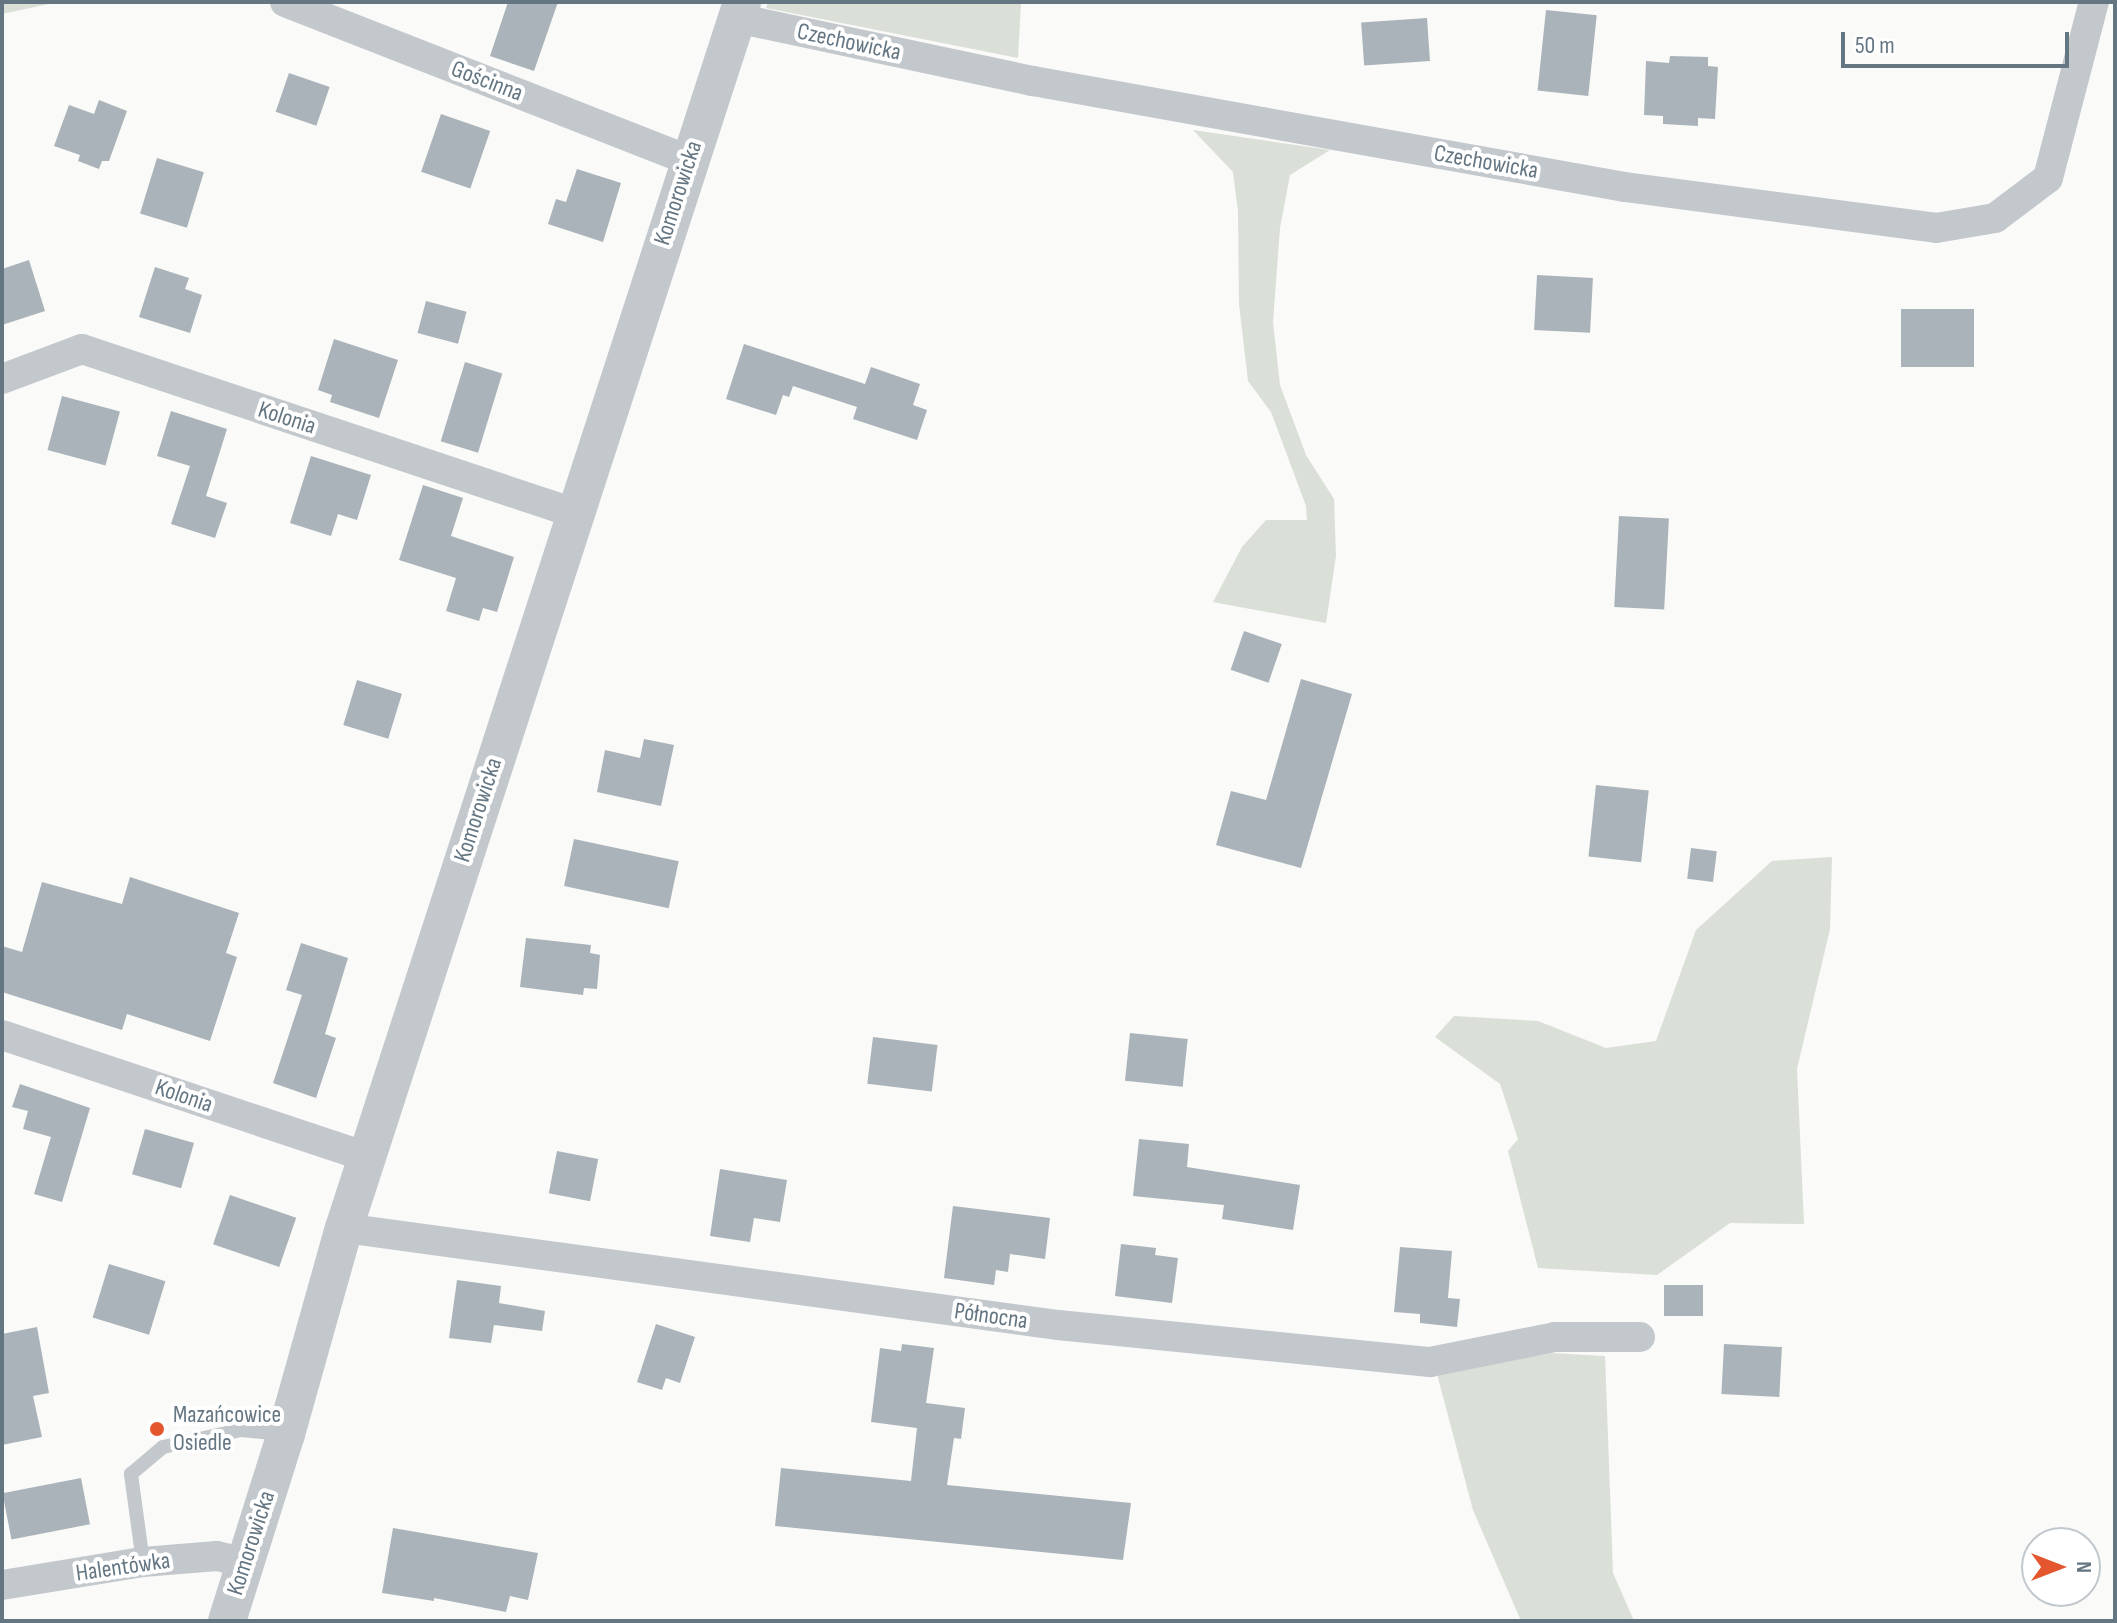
<!DOCTYPE html>
<meta charset="utf-8">
<style>
body{margin:0}
#map{position:relative;width:2117px;height:1623px;overflow:hidden;background:#fafaf8;font-family:"Sofia Sans Condensed",sans-serif}
div>[style]{position:absolute}
[style*='--x']{left:calc(var(--x)*1px);top:calc(var(--y)*1px);width:calc(var(--w)*1px);rotate:calc(var(--a)*1deg)}
.green>*{inset:0;background:#dadfd7}
.building>*{inset:0;background:#aab3b9;transform-origin:0 0}
.service>*{height:14px;margin:-7px;padding:0 7px;transform-origin:7px;border-radius:7px;background:#c3c8cc}
.minor>*{height:30px;margin:-15px;padding:0 15px;transform-origin:15px;border-radius:15px;background:#c3c8cc}
.tertiary>*{height:38px;margin:-19px;padding:0 19px;transform-origin:19px;border-radius:19px;background:#c3c8cc}
.dots>*{width:22px;height:22px;translate:-50% -50%;box-sizing:border-box;border:4px solid #fff;border-radius:50%}
span{translate:-50% -50%;white-space:nowrap;text-align:center;line-height:1.15;-webkit-text-stroke:8px #fff;paint-order:stroke}
.street-label{font-size:24px;color:#657683}
.poi-label{font-size:24px;color:#657683}
.left{translate:0 -50%;text-align:left}
.frame{position:absolute;inset:0;border:4px solid #657683;pointer-events:none}
.north{position:absolute;left:2021px;top:1527px;width:80px;height:80px;box-sizing:border-box;background:#fff;border:2px solid #c1c8cd;border-radius:50%;rotate:90deg;font-size:22px;font-weight:700;line-height:32px;text-align:center;color:#657683}
.north::after{content:'';display:block;margin:auto;width:28px;height:36px;background:#e4572e;clip-path:polygon(50% 0,100% 100%,50% 72%,0 100%)}
.scale{position:absolute;left:1841px;top:32px;width:228px;height:36px;box-sizing:border-box;border:4px solid #657683;border-top:0;padding-left:10px;font-size:24px;line-height:28px;white-space:nowrap;color:#657683;-webkit-text-stroke:6px #fff;paint-order:stroke}
</style>
<div id="map">
<div class="green">
<i style="clip-path:polygon(2px 2px,58px 2px,2px 14px)"></i>
<i style="clip-path:polygon(768px 2px,1021px 2px,1018px 58px,766px 8px)"></i>
<i style="clip-path:polygon(1193px 130px,1330px 150px,1290px 175px,1280px 228px,1273px 322px,1280px 385px,1306px 455px,1334px 499px,1336px 556px,1326px 623px,1213px 602px,1242px 547px,1266px 520px,1307px 520px,1306px 506px,1271px 412px,1248px 381px,1239px 304px,1238px 211px,1233px 172px)"></i>
<i style="clip-path:polygon(1832px 857px,1830px 929px,1797px 1069px,1804px 1224px,1730px 1223px,1657px 1275px,1538px 1268px,1508px 1151px,1518px 1139px,1500px 1084px,1435px 1037px,1454px 1016px,1538px 1021px,1606px 1048px,1656px 1041px,1696px 930px,1772px 861px)"></i>
<i style="clip-path:polygon(1551px 1353px,1605px 1356px,1613px 1573px,1634px 1621px,1521px 1621px,1473px 1510px,1437px 1374px)"></i>
</div>
<div class="building">
<i style="clip-path:polygon(508px 2px,558px 2px,534px 71px,490px 56px)"></i>
<i style="left:1546px;top:10px;width:51px;height:81px;rotate:6deg"></i>
<i style="left:1427px;top:18px;width:43px;height:66px;rotate:86deg"></i>
<i style="clip-path:polygon(1670px 56px,1708px 57px,1708px 66px,1718px 67px,1715px 119px,1698px 118px,1698px 126px,1663px 124px,1663px 116px,1644px 115px,1646px 61px,1669px 63px)"></i>
<i style="left:289px;top:73px;width:43px;height:41px;rotate:19deg"></i>
<i style="clip-path:polygon(99px 100px,127px 111px,109px 161px,102px 161px,99px 169px,78px 161px,80px 155px,54px 146px,69px 105px,94px 114px)"></i>
<i style="left:441px;top:114px;width:52px;height:61px;rotate:19deg"></i>
<i style="left:157px;top:158px;width:49px;height:58px;rotate:17deg"></i>
<i style="clip-path:polygon(577px 169px,621px 183px,603px 242px,548px 224px,556px 199px,566px 202px)"></i>
<i style="clip-path:polygon(29px 260px,45px 311px,2px 325px,2px 269px)"></i>
<i style="clip-path:polygon(155px 267px,189px 278px,185px 289px,202px 295px,190px 333px,139px 317px)"></i>
<i style="left:1537px;top:275px;width:56px;height:55px;rotate:3deg"></i>
<i style="left:426px;top:301px;width:42px;height:33px;rotate:15deg"></i>
<i style="left:1901px;top:309px;width:73px;height:58px"></i>
<i style="clip-path:polygon(334px 339px,398px 360px,379px 418px,330px 402px,332px 395px,318px 390px)"></i>
<i style="clip-path:polygon(744px 344px,865px 384px,871px 367px,920px 384px,913px 405px,927px 410px,917px 440px,853px 419px,857px 407px,793px 386px,789px 397px,783px 395px,776px 415px,726px 399px)"></i>
<i style="left:465px;top:362px;width:39px;height:83px;rotate:17deg"></i>
<i style="left:62px;top:396px;width:60px;height:56px;rotate:15deg"></i>
<i style="clip-path:polygon(171px 411px,227px 429px,206px 496px,227px 503px,215px 538px,171px 524px,190px 466px,157px 456px)"></i>
<i style="clip-path:polygon(311px 456px,371px 475px,357px 520px,338px 514px,331px 536px,290px 523px)"></i>
<i style="clip-path:polygon(423px 485px,463px 498px,451px 536px,514px 557px,497px 612px,483px 608px,479px 621px,446px 611px,456px 578px,399px 560px)"></i>
<i style="left:1619px;top:516px;width:50px;height:91px;rotate:3deg"></i>
<i style="left:1244px;top:631px;width:40px;height:41px;rotate:19deg"></i>
<i style="clip-path:polygon(1301px 679px,1352px 694px,1301px 868px,1216px 845px,1231px 791px,1266px 800px)"></i>
<i style="left:357px;top:680px;width:47px;height:47px;rotate:17deg"></i>
<i style="clip-path:polygon(644px 739px,674px 745px,661px 806px,597px 792px,605px 750px,640px 758px)"></i>
<i style="left:1596px;top:785px;width:53px;height:72px;rotate:6deg"></i>
<i style="left:574px;top:839px;width:107px;height:48px;rotate:12deg"></i>
<i style="left:1691px;top:848px;width:26px;height:31px;rotate:7deg"></i>
<i style="clip-path:polygon(130px 877px,239px 913px,226px 953px,237px 957px,210px 1041px,127px 1014px,122px 1030px,2px 992px,2px 946px,22px 952px,42px 882px,122px 904px)"></i>
<i style="clip-path:polygon(526px 938px,591px 945px,590px 953px,600px 955px,597px 989px,584px 988px,583px 995px,520px 987px)"></i>
<i style="clip-path:polygon(301px 943px,348px 958px,325px 1034px,336px 1038px,316px 1098px,273px 1083px,302px 995px,286px 990px)"></i>
<i style="left:1130px;top:1033px;width:58px;height:48px;rotate:6deg"></i>
<i style="left:873px;top:1037px;width:65px;height:47px;rotate:7deg"></i>
<i style="clip-path:polygon(20px 1084px,90px 1108px,62px 1202px,34px 1194px,51px 1137px,23px 1129px,28px 1111px,12px 1107px)"></i>
<i style="left:145px;top:1129px;width:51px;height:47px;rotate:16deg"></i>
<i style="clip-path:polygon(1139px 1139px,1189px 1144px,1187px 1167px,1300px 1185px,1293px 1230px,1222px 1219px,1224px 1205px,1133px 1196px)"></i>
<i style="left:557px;top:1151px;width:42px;height:43px;rotate:11deg"></i>
<i style="clip-path:polygon(720px 1169px,787px 1180px,780px 1222px,754px 1218px,750px 1242px,710px 1236px)"></i>
<i style="left:230px;top:1195px;width:70px;height:52px;rotate:19deg"></i>
<i style="clip-path:polygon(953px 1206px,1050px 1218px,1045px 1259px,1010px 1254px,1008px 1272px,996px 1270px,994px 1285px,944px 1278px)"></i>
<i style="clip-path:polygon(1121px 1244px,1156px 1248px,1155px 1255px,1178px 1258px,1172px 1303px,1115px 1296px)"></i>
<i style="clip-path:polygon(1400px 1247px,1452px 1251px,1448px 1298px,1460px 1299px,1457px 1327px,1420px 1323px,1420px 1314px,1394px 1312px)"></i>
<i style="left:109px;top:1264px;width:59px;height:56px;rotate:17deg"></i>
<i style="clip-path:polygon(457px 1280px,501px 1286px,499px 1303px,545px 1311px,542px 1331px,494px 1325px,491px 1343px,449px 1338px)"></i>
<i style="left:1664px;top:1285px;width:39px;height:31px"></i>
<i style="clip-path:polygon(656px 1324px,695px 1337px,680px 1383px,666px 1378px,662px 1390px,637px 1382px)"></i>
<i style="clip-path:polygon(37px 1327px,49px 1393px,33px 1396px,42px 1437px,2px 1445px,2px 1334px)"></i>
<i style="clip-path:polygon(902px 1344px,934px 1348px,926px 1403px,965px 1408px,961px 1439px,954px 1438px,947px 1485px,1131px 1503px,1123px 1560px,775px 1526px,781px 1468px,911px 1481px,917px 1428px,871px 1422px,880px 1348px,901px 1351px)"></i>
<i style="left:1724px;top:1344px;width:58px;height:50px;rotate:3deg"></i>
<i style="left:81px;top:1478px;width:47px;height:80px;rotate:79deg"></i>
<i style="clip-path:polygon(393px 1528px,538px 1553px,528px 1600px,510px 1596px,506px 1612px,434px 1598px,434px 1601px,382px 1593px)"></i>
</div>
<div class="service">
<i style="--x:143;--y:1562;--w:89;--a:-97.8"></i>
<i style="--x:131;--y:1474;--w:42;--a:-40.2"></i>
<i style="--x:163;--y:1447;--w:80;--a:-12.3"></i>
<i style="--x:241;--y:1430;--w:42;--a:5.4"></i>
</div>
<div class="minor">
<i style="--x:285;--y:2;--w:433;--a:21.4"></i>
<i style="--x:736;--y:18;--w:304;--a:12"></i>
<i style="--x:1033;--y:81;--w:601;--a:10.15"></i>
<i style="--x:1625;--y:187;--w:314;--a:7.5"></i>
<i style="--x:1936;--y:228;--w:60;--a:-9.6"></i>
<i style="--x:1995;--y:218;--w:66;--a:-37"></i>
<i style="--x:2048;--y:178;--w:182;--a:-75.4"></i>
<i style="--x:2;--y:379;--w:85;--a:-20.6"></i>
<i style="--x:82;--y:349;--w:519;--a:18.43"></i>
<i style="--x:2;--y:1035;--w:384;--a:18.5"></i>
<i style="--x:344;--y:1228;--w:721;--a:7.74"></i>
<i style="--x:1058;--y:1325;--w:374;--a:5.7"></i>
<i style="--x:1430;--y:1362;--w:127;--a:-11.3"></i>
<i style="--x:1555;--y:1337;--w:85;--a:0"></i>
<i style="--x:2;--y:1585;--w:143;--a:-9.3"></i>
<i style="--x:143;--y:1562;--w:74;--a:-4.6"></i>
<i style="--x:217;--y:1556;--w:28;--a:13"></i>
</div>
<div class="tertiary">
<i style="--x:227;--y:1621;--w:196;--a:-72.5"></i>
<i style="--x:286;--y:1434;--w:214;--a:-74.3"></i>
<i style="--x:344;--y:1228;--w:1289;--a:-72.01"></i>
</div>
<div class="dots">
<i style="left:157px;top:1429px;background:#e4572e"></i>
</div>
<div class="street-label">
<span style="left:849px;top:42px;rotate:12deg">Czechowicka</span>
<span style="left:487px;top:81px;rotate:21deg">Gościnna</span>
<span style="left:1486px;top:162px;rotate:10deg">Czechowicka</span>
<span style="left:678px;top:193px;rotate:-72deg">Komorowicka</span>
<span style="left:287px;top:418px;rotate:18deg">Kolonia</span>
<span style="left:478px;top:810px;rotate:-72deg">Komorowicka</span>
<span style="left:184px;top:1096px;rotate:19deg">Kolonia</span>
<span style="left:991px;top:1316px;rotate:8deg">Północna</span>
<span style="left:251px;top:1543px;rotate:-72deg">Komorowicka</span>
<span style="left:123px;top:1567px;rotate:-8deg">Halentówka</span>
</div>
<div class="poi-label">
<span class="left" style="left:173px;top:1429px">Mazańcowice<br>Osiedle</span>
</div>
<div class="frame"></div>
<div class="north">N</div>
<div class="scale">50 m</div>
</div>
